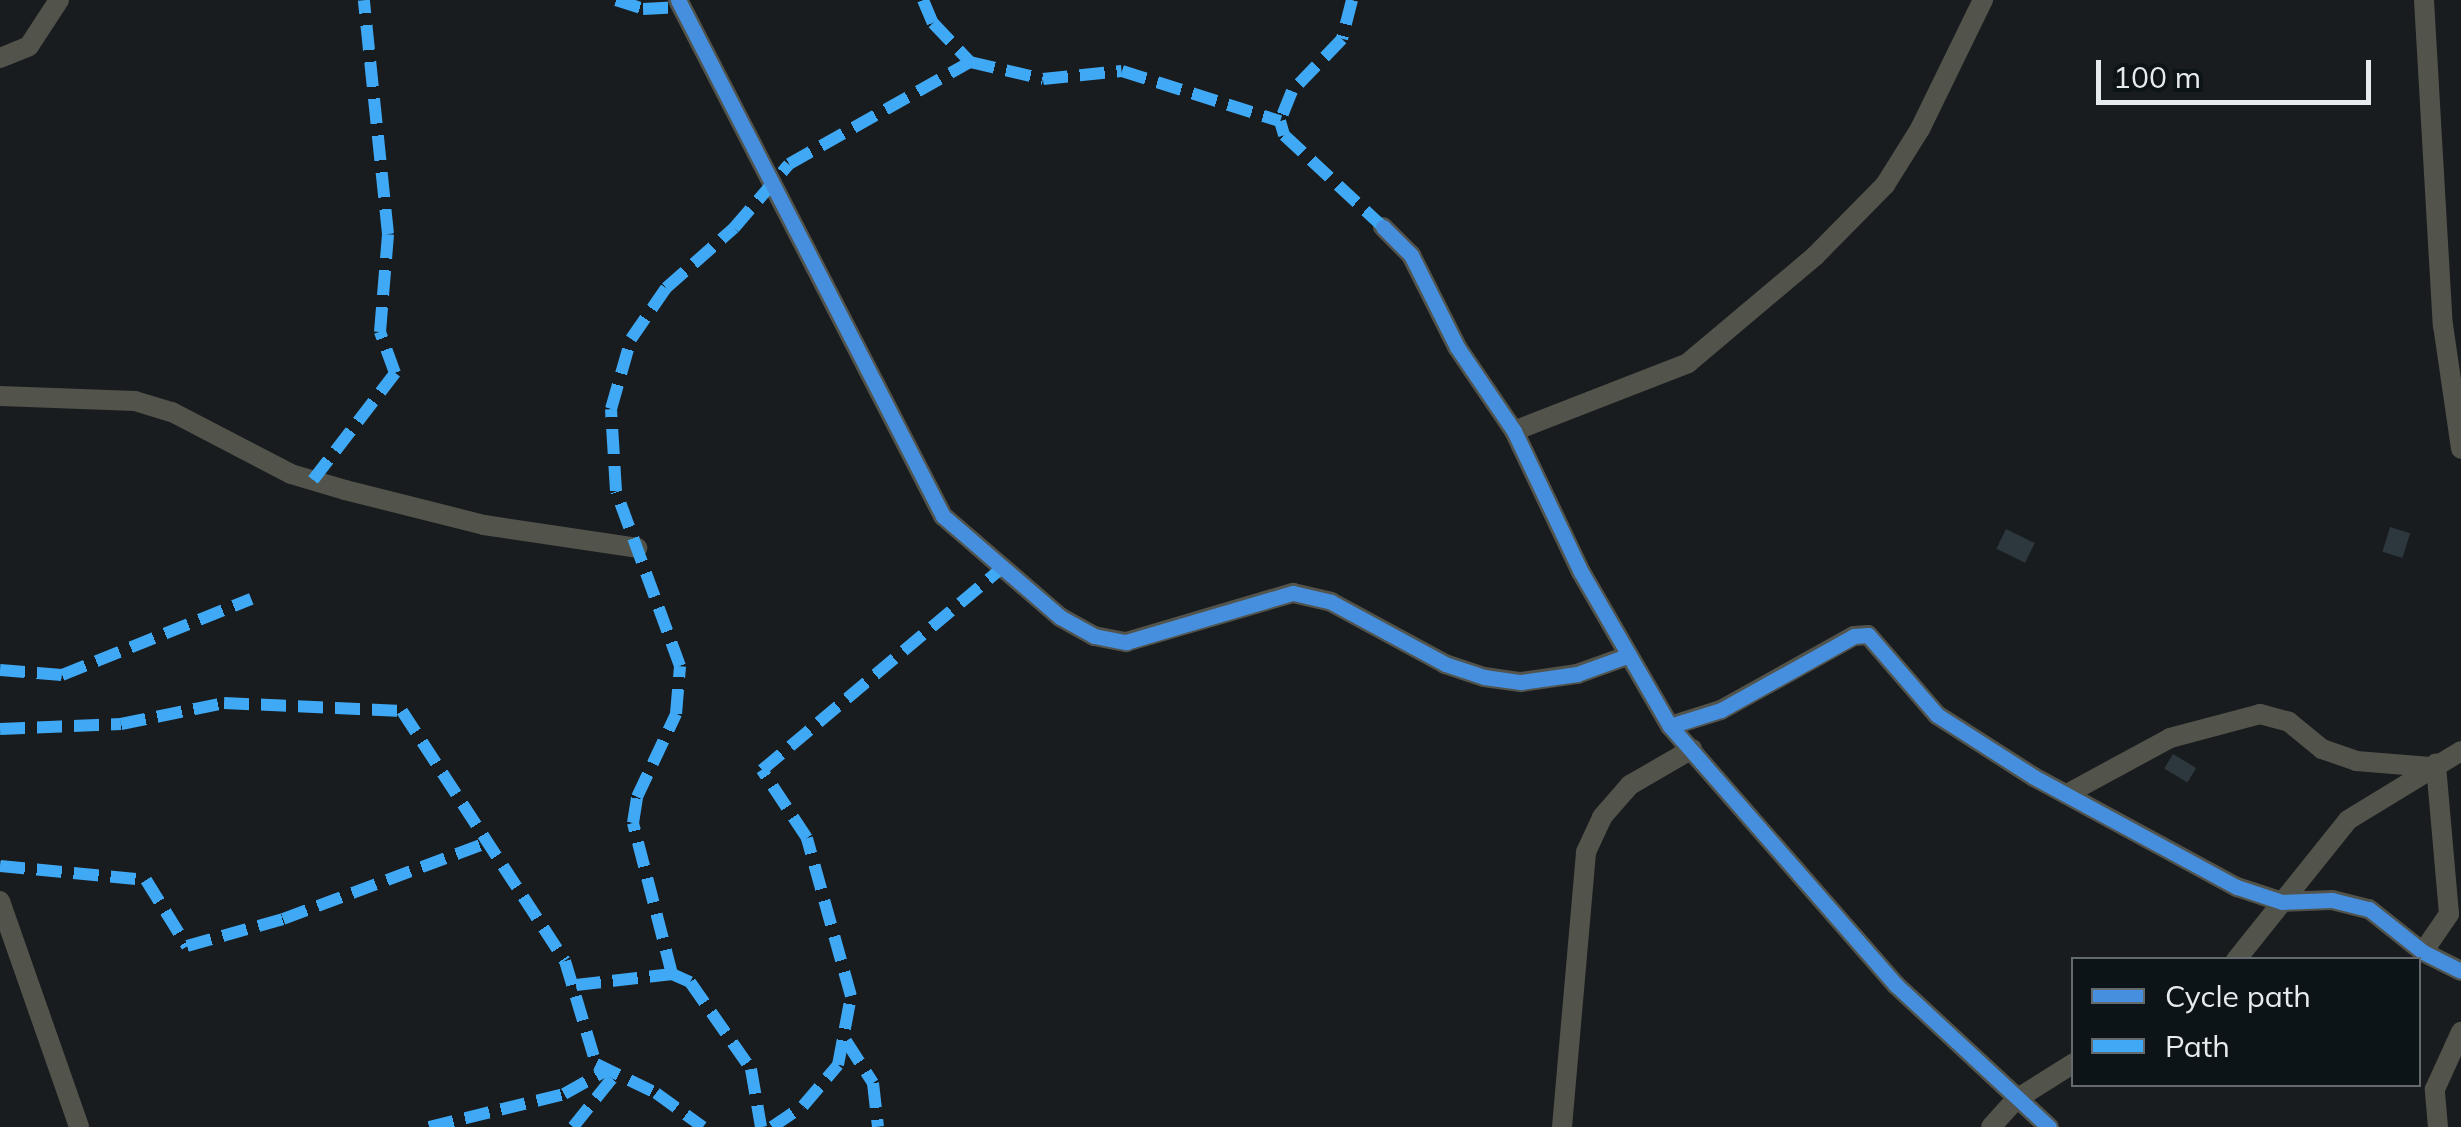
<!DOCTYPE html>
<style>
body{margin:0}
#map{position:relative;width:2461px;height:1127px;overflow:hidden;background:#191c1e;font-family:Mulish,sans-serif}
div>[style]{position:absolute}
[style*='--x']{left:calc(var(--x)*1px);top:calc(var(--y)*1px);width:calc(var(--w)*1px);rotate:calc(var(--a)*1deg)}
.building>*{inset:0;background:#2d383e;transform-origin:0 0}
.street>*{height:20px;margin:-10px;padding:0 10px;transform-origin:10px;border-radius:10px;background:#52534b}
.quiet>*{height:12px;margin-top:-6px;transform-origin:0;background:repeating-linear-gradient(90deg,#3fa9f5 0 25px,transparent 0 37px)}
.cycleway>*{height:15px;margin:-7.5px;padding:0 7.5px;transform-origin:7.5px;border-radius:7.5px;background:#468fdf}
span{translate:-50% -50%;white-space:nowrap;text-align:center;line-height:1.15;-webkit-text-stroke:8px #0d1417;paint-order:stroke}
.legend{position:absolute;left:2071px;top:957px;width:350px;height:130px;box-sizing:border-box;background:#0d1417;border:2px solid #646a6d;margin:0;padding:12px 18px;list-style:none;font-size:30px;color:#e6ebee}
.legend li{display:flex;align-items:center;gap:20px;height:50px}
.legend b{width:50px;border:2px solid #646a6d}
.scale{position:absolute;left:2096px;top:60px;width:275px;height:45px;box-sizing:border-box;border:5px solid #e6ebee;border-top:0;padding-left:12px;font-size:30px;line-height:35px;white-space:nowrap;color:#e6ebee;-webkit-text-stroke:8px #0d1417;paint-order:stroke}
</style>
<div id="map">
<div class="building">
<i style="left:2390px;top:527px;width:21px;height:26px;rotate:17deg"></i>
<i style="left:2006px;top:529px;width:32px;height:22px;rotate:26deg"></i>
<i style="left:2173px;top:754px;width:27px;height:17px;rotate:31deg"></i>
</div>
<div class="street">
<i style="--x:678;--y:0;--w:580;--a:62.82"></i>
<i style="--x:943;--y:516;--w:155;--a:40.8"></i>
<i style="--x:1060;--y:617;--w:39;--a:29"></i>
<i style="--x:1094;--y:636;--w:33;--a:11"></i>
<i style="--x:1126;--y:642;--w:174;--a:-16.4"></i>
<i style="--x:1293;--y:593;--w:39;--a:13"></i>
<i style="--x:1331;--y:602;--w:130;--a:28.5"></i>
<i style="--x:1445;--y:664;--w:41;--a:18.4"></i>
<i style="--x:1484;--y:677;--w:37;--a:8"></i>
<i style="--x:1521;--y:682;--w:57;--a:-8.1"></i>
<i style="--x:1577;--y:674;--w:53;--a:-19.8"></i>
<i style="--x:2424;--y:0;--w:326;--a:86.7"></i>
<i style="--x:2443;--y:325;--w:125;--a:81.7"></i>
<i style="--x:0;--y:58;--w:31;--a:-22"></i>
<i style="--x:29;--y:46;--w:55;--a:-56.9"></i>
<i style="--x:1383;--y:227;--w:40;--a:45"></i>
<i style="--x:1411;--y:255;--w:103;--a:63.4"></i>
<i style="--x:1457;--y:347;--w:102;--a:55.8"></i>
<i style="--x:1514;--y:431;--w:156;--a:64.6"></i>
<i style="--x:1581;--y:572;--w:178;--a:60"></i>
<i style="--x:1670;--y:726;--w:344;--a:48.9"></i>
<i style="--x:1896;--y:985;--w:209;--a:42.9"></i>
<i style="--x:0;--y:396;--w:135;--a:2.1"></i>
<i style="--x:135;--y:401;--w:39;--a:17"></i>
<i style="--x:172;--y:412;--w:134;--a:27.5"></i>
<i style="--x:291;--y:474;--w:56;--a:16.5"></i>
<i style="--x:345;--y:490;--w:143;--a:14.1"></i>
<i style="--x:484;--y:525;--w:155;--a:8.5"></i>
<i style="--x:1514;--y:431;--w:187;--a:-21.3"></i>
<i style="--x:1688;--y:363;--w:166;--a:-40.1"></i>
<i style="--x:1815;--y:256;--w:100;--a:-45.4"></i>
<i style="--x:1885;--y:185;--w:66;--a:-58"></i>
<i style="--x:1920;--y:129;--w:144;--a:-64"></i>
<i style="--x:1670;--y:726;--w:53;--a:-17.4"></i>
<i style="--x:1721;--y:710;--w:152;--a:-29.1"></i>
<i style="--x:1854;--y:636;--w:14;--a:-4"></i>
<i style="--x:1868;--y:635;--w:106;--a:49.2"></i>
<i style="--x:1937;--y:715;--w:115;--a:32.6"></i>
<i style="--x:2034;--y:777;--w:231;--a:28.5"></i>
<i style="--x:2237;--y:887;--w:47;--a:18.4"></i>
<i style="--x:2282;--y:902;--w:50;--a:-2.3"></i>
<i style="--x:2332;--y:900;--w:38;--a:14"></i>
<i style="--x:2369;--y:909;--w:69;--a:38.5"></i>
<i style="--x:2423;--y:952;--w:42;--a:26.6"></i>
<i style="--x:2067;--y:794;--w:117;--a:-28.5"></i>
<i style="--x:2170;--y:738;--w:93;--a:-14.9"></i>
<i style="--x:2260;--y:714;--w:30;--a:15"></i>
<i style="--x:2289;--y:722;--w:43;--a:39.3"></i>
<i style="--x:2322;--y:749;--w:36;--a:19"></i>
<i style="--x:2356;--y:761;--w:75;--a:4.6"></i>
<i style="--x:0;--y:901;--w:239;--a:70.7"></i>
<i style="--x:2423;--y:952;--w:46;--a:-55.6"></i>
<i style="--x:2449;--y:914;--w:151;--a:-95"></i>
<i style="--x:2236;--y:960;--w:179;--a:-51.3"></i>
<i style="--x:2348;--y:820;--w:132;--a:-31.4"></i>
<i style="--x:1562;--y:1127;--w:276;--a:-85"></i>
<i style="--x:1586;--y:852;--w:38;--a:-65"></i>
<i style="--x:1602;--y:817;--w:43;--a:-48.8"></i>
<i style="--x:1630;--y:785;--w:72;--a:-30.1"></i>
<i style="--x:1991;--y:1127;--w:36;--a:-48"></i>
<i style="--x:2015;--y:1100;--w:70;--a:-32.1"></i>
<i style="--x:2438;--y:1127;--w:38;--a:-95"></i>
<i style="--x:2435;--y:1089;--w:63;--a:-65.5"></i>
</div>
<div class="quiet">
<i style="--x:616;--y:0;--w:28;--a:18"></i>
<i style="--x:643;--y:9;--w:38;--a:-3"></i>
<i style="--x:923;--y:0;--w:25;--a:67"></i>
<i style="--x:933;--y:23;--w:54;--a:46.5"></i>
<i style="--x:970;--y:62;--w:75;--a:13.1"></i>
<i style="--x:1043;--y:79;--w:79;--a:-5.8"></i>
<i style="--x:1122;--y:71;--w:166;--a:17.6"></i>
<i style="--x:1352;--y:0;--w:40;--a:104.4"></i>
<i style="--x:1342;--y:39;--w:72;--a:133.9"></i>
<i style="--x:1292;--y:91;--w:32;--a:112"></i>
<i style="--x:1280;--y:121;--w:15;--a:74"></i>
<i style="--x:1284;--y:135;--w:135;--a:42.9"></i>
<i style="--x:313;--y:480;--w:135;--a:-52.5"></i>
<i style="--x:395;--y:373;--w:44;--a:-110.1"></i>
<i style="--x:380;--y:332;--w:98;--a:-85.3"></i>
<i style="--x:388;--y:234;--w:235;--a:-95.9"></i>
<i style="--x:0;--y:670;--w:62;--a:4.6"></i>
<i style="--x:62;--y:675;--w:204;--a:-21.9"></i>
<i style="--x:0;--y:729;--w:121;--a:-2.4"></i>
<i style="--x:121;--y:724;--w:105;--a:-11.5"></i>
<i style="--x:224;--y:703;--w:178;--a:2.6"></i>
<i style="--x:402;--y:711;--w:298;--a:56.9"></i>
<i style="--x:565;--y:961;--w:108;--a:73.2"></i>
<i style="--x:596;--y:1064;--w:67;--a:25.8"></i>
<i style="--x:656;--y:1093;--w:58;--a:35.9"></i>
<i style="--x:0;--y:866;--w:147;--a:5.5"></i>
<i style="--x:146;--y:880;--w:78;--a:58.2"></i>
<i style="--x:187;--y:946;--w:100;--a:-15.7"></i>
<i style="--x:283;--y:919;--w:215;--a:-20.5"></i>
<i style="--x:672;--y:974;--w:156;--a:-104.5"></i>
<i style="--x:633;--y:823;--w:26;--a:-81"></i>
<i style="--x:637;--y:797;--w:92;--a:-64.8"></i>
<i style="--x:676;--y:714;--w:48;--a:-85.2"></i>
<i style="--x:680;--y:666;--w:186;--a:-110.1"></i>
<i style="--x:616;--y:491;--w:82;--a:-93.5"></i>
<i style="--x:611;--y:409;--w:73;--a:-74.1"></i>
<i style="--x:631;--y:339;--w:62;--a:-55.5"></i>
<i style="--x:666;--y:288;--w:91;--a:-41.4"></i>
<i style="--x:734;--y:228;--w:84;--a:-49.3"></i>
<i style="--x:789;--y:164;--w:208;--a:-29.4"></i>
<i style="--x:576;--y:985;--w:97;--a:-6.5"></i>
<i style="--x:672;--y:974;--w:20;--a:24"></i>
<i style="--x:690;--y:982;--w:106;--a:55"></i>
<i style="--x:751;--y:1069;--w:59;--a:80.2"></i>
<i style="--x:846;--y:1041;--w:50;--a:57.3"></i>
<i style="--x:873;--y:1083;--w:44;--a:83.5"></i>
<i style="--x:429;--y:1127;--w:139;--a:-13.7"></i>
<i style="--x:564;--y:1094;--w:47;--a:-29.3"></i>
<i style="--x:573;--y:1127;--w:65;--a:-51.2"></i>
<i style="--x:772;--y:1127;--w:37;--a:-34"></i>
<i style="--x:803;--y:1106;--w:54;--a:-49.5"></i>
<i style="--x:838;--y:1065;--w:70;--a:-79.3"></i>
<i style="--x:851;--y:996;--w:164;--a:-105.6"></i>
<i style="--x:807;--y:838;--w:82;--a:-123.5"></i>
<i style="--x:762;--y:770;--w:314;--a:-40.1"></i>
</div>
<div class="cycleway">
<i style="--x:678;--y:0;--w:580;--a:62.82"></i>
<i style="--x:943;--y:516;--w:155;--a:40.8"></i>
<i style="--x:1060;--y:617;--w:39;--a:29"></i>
<i style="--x:1094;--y:636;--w:33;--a:11"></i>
<i style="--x:1126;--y:642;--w:174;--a:-16.4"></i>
<i style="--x:1293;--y:593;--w:39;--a:13"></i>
<i style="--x:1331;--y:602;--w:130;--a:28.5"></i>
<i style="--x:1445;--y:664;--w:41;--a:18.4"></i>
<i style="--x:1484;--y:677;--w:37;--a:8"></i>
<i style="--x:1521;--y:682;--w:57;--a:-8.1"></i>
<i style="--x:1577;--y:674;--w:53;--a:-19.8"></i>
<i style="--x:1383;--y:227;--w:40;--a:45"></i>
<i style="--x:1411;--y:255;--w:103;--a:63.4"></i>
<i style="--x:1457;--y:347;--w:102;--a:55.8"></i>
<i style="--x:1514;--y:431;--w:156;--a:64.6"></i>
<i style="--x:1581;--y:572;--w:178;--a:60"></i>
<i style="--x:1670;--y:726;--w:344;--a:48.9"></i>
<i style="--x:1896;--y:985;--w:209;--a:42.9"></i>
<i style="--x:1670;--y:726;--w:53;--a:-17.4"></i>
<i style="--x:1721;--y:710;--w:152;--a:-29.1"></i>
<i style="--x:1854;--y:636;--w:14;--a:-4"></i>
<i style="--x:1868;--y:635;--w:106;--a:49.2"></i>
<i style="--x:1937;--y:715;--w:115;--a:32.6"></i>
<i style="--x:2034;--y:777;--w:231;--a:28.5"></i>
<i style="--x:2237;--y:887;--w:47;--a:18.4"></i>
<i style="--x:2282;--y:902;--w:50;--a:-2.3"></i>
<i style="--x:2332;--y:900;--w:38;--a:14"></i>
<i style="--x:2369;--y:909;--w:69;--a:38.5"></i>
<i style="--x:2423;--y:952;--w:42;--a:26.6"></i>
</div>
<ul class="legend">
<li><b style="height:12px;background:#468fdf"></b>Cycle path</li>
<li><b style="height:12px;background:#3fa9f5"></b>Path</li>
</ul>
<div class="scale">100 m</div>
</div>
